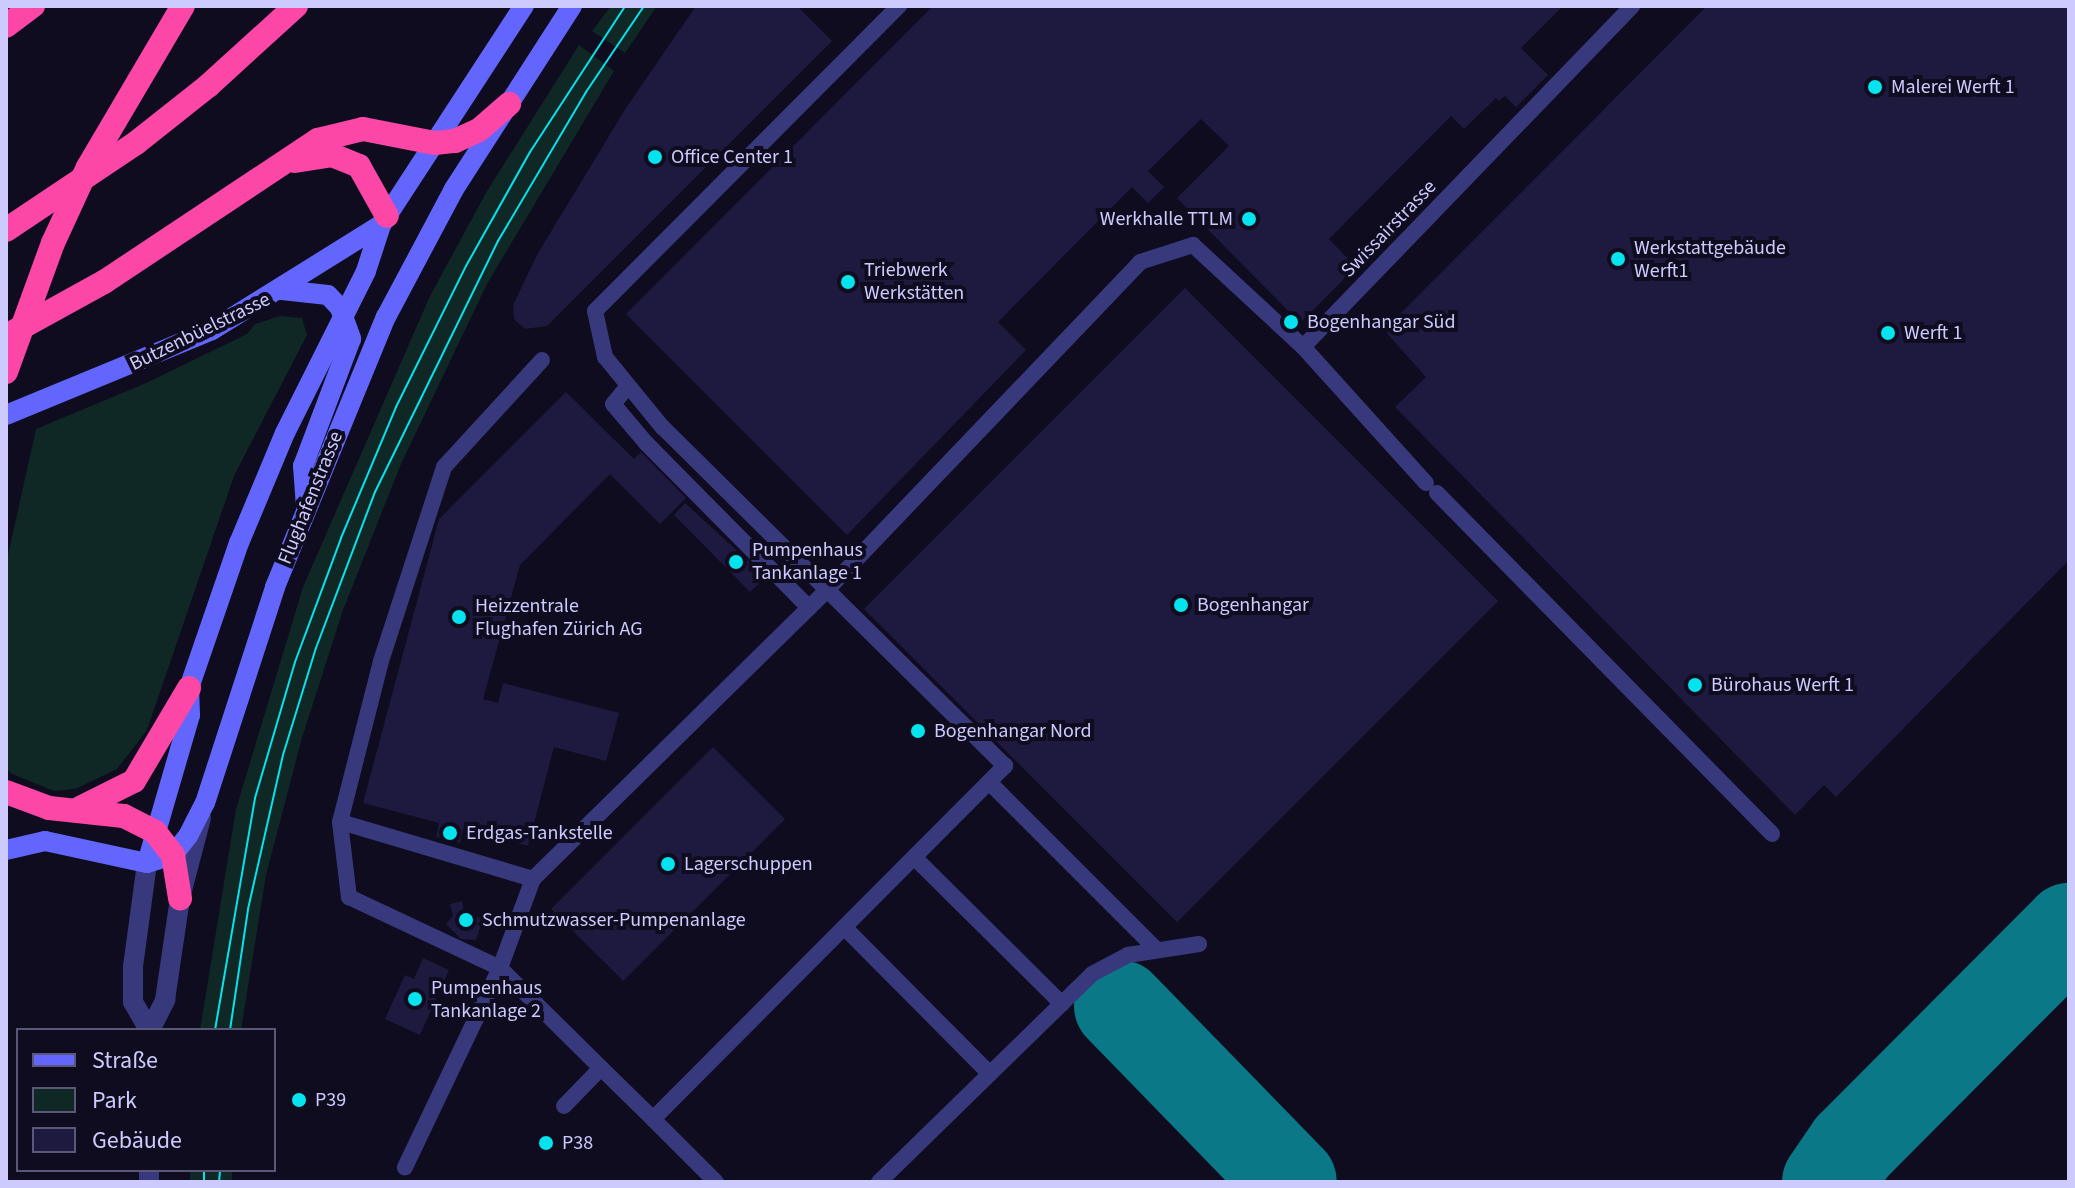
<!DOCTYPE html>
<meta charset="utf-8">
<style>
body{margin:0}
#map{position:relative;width:2075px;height:1188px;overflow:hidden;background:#0e0c1e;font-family:"Source Sans 3",sans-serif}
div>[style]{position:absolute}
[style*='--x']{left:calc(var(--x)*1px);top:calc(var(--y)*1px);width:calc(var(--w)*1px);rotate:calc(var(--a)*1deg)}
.green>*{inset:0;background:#0f2725;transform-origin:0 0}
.taxiway>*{height:92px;margin:-46px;padding:0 46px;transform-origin:46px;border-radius:46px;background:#0a7886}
.building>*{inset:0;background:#1e193e;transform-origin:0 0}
.service>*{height:16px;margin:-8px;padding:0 8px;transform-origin:8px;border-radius:8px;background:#38397c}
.minor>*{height:20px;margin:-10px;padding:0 10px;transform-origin:10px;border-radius:10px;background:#38397c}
.secondary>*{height:20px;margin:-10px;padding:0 10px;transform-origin:10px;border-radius:10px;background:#6366fc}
.motorway>*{height:24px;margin:-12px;padding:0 12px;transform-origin:12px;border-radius:12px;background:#fc47a7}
.tram>*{height:2px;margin:-1px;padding:0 1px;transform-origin:1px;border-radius:1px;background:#05e3ef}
.motorway-bridge>*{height:24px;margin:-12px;padding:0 12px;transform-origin:12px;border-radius:12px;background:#fc47a7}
.dots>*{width:22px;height:22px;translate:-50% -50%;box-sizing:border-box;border:4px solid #0e0c1e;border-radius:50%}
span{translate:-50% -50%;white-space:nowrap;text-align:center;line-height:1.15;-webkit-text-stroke:8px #0e0c1e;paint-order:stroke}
.poi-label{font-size:20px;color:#cdcafe}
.left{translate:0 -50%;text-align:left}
.right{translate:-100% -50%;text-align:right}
.street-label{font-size:20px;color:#cdcafe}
.frame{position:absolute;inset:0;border:8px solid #cdcafe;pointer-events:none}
.legend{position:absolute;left:16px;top:1028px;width:260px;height:144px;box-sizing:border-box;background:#0e0c1e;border:2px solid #5a5878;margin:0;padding:10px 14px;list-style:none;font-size:24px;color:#cdcafe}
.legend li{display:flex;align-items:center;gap:16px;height:40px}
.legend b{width:40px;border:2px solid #5a5878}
</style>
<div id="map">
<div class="green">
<i style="clip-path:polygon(611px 6px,657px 6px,625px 53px,592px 31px)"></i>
<i style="clip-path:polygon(579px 45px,614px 71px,487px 284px,401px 464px,343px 610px,302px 738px,266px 875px,241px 1030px,200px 1030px,236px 809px,303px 587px,430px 296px,487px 191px)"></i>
<i style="clip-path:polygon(280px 316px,302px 318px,307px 335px,234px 476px,147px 730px,117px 769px,75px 789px,54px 791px,12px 774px,6px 768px,6px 564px,36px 429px,146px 383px,247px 334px,255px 324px)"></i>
<i style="left:190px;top:1170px;width:42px;height:12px"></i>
</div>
<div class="taxiway">
<i style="--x:1120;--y:1006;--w:245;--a:45.8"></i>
<i style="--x:1828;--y:1182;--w:42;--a:-55.6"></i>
<i style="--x:1852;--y:1147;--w:308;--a:-45.1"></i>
</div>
<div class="building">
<i style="clip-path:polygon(696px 6px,797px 6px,832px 41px,547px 326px,525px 329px,514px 319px,513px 305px,538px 253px,626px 108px)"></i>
<i style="clip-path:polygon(933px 6px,1563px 6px,1521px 48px,1548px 75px,1516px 107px,1505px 96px,1499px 101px,1496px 98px,1464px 129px,1451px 116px,1329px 239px,1356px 267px,1300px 323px,1177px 198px,1229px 146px,1201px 119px,1148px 171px,1164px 187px,1148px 203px,1132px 187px,998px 322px,1026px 350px,847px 535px,626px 314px)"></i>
<i style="clip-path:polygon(2069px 6px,2069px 560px,1842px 791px,1836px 797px,1824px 785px,1795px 815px,1395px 407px,1426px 377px,1384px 330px,1706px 7px)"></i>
<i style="left:1185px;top:288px;width:443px;height:454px;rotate:45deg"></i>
<i style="clip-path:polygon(566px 392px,634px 459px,641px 452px,686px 498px,660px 524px,610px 474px,520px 565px,483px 699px,498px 703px,503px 683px,619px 713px,606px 761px,554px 747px,528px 846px,463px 829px,460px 843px,436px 837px,439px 823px,363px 803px,439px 519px)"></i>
<i style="clip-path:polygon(685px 503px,766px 577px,750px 592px,674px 515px)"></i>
<i style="left:713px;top:747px;width:102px;height:229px;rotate:45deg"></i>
<i style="clip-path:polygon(462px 901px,464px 911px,483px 919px,476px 940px,461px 939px,446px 924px,453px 916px,450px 904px)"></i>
<i style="clip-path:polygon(423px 958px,449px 970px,420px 1035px,385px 1019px,405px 975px,414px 979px)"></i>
</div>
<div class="service">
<i style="--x:627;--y:387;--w:22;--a:129"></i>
<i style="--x:613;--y:404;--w:51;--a:49.8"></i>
<i style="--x:646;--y:443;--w:232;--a:45.3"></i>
<i style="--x:1426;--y:483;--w:183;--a:-132.1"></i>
<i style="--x:1303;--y:347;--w:474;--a:-46"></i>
<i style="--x:1437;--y:493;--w:478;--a:45.5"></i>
<i style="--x:989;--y:782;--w:236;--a:45"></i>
<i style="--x:340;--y:822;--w:76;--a:83.2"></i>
<i style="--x:349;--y:897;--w:167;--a:25.2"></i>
<i style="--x:500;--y:968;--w:221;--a:115.5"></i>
<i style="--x:915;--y:858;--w:207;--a:44.8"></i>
<i style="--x:533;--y:879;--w:201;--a:-163.5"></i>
<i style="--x:340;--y:822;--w:166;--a:-75.7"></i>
<i style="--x:381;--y:661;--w:204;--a:-72"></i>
<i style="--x:444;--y:467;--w:145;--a:-47.5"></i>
<i style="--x:846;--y:929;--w:204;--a:45.2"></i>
<i style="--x:601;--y:1068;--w:73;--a:44.4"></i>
<i style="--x:564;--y:1106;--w:53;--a:-45.8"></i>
<i style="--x:601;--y:1068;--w:142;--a:-135.3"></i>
<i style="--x:500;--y:968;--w:95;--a:-69.7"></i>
<i style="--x:533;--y:879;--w:412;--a:-44.5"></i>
<i style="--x:827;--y:590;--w:453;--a:-46.3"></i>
<i style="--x:1140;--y:262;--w:56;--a:-17.8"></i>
<i style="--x:1193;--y:245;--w:150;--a:42.8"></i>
<i style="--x:716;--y:1182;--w:89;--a:-135"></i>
<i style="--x:653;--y:1119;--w:499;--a:-45.1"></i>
<i style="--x:1005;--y:766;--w:481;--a:-135.3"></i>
<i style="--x:663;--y:428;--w:92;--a:-129.2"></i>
<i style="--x:605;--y:357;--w:47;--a:-102.3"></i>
<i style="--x:595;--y:311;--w:431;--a:-45.1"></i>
<i style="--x:879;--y:1182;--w:298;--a:-44.3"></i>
<i style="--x:1092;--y:974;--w:41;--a:-27.8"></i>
<i style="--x:1128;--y:955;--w:72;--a:-8.8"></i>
</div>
<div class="minor">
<i style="--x:147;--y:863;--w:105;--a:97.7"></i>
<i style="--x:133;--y:967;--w:35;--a:90"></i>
<i style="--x:133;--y:1002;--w:32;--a:60"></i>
<i style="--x:150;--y:1030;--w:34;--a:-63"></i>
<i style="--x:165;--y:1000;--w:103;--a:-81.6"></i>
<i style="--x:180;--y:898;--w:83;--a:-75.3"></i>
<i style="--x:149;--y:1170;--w:12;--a:90"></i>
</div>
<div class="secondary">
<i style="--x:282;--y:290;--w:46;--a:6.2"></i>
<i style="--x:328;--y:295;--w:18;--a:47"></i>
<i style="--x:340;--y:308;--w:33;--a:70"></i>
<i style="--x:351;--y:339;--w:136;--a:110.7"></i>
<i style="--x:303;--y:466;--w:41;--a:85.8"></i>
<i style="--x:6;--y:415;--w:223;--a:-22.4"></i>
<i style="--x:212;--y:330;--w:199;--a:-31.9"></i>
<i style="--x:6;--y:850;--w:40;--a:-13"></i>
<i style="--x:45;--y:841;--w:104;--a:12.2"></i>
<i style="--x:147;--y:863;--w:27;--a:-17"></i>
<i style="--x:173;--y:855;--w:24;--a:-52"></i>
<i style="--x:188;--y:836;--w:37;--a:-63"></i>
<i style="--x:205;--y:803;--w:227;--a:-72"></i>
<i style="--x:275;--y:587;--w:292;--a:-67.7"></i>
<i style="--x:386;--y:317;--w:145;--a:-62"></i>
<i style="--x:454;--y:189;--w:218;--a:-57.2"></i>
<i style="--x:147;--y:863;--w:154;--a:-73.8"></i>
<i style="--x:190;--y:715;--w:27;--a:-92"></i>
<i style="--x:189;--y:688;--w:153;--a:-71"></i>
<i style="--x:239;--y:543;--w:119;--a:-67.3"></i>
<i style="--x:285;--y:433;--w:181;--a:-63.4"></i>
<i style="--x:366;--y:271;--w:48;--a:-71.9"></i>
<i style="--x:381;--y:225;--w:262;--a:-56.9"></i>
</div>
<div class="motorway">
<i style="--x:6;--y:26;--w:34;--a:-37"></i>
<i style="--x:208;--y:86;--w:119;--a:-42.3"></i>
<i style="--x:295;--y:161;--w:37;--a:-9"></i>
<i style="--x:332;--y:155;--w:29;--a:22"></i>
<i style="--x:359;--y:166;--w:57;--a:60.8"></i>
<i style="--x:104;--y:282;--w:257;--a:-33.6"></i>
<i style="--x:318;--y:140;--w:46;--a:-13.7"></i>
<i style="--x:363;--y:129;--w:73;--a:11"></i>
<i style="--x:435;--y:143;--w:20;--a:-6"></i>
<i style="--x:455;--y:141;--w:26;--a:-25"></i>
<i style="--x:479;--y:130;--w:40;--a:-41"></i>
<i style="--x:6;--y:372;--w:137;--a:-70"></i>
<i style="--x:53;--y:243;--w:84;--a:-65.3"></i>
<i style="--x:88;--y:167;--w:187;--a:-59.5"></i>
<i style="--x:6;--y:792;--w:46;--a:20.4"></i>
<i style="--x:49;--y:808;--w:75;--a:6.1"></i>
<i style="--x:124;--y:816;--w:35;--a:27"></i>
<i style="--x:155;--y:832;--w:29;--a:52"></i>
<i style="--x:173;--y:855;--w:44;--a:80.8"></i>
<i style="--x:80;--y:808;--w:60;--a:-26.6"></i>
<i style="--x:134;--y:781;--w:108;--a:-59.4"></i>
</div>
<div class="tram">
<i style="--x:215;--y:1030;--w:235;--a:-80.2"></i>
<i style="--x:255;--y:798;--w:142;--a:-73.6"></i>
<i style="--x:295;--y:662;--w:132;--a:-69.6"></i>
<i style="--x:341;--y:538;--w:142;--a:-67.2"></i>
<i style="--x:396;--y:407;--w:157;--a:-63.6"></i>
<i style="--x:466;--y:266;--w:131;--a:-60.7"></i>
<i style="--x:530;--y:152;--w:174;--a:-56.9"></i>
<i style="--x:230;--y:1030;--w:122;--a:-81.5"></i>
<i style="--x:248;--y:909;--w:158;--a:-77.2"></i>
<i style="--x:283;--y:755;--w:112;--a:-72.9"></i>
<i style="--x:316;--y:648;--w:167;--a:-69.3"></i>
<i style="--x:375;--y:492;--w:280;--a:-63.9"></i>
<i style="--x:498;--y:241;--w:173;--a:-59.4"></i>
<i style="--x:586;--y:92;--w:104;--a:-56"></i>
<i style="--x:204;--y:1182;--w:12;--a:-90"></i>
<i style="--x:219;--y:1182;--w:12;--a:-85"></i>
</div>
<div class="motorway-bridge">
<i style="--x:6;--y:230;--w:156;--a:-33.8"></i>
<i style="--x:136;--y:143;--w:92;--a:-38.4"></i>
<i style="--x:6;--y:336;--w:112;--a:-28.9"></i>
</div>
<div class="dots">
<i style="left:1875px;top:87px;background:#05e3ef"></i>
<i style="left:655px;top:157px;background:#05e3ef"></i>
<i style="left:1249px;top:219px;background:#05e3ef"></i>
<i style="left:1618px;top:259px;background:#05e3ef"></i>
<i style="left:848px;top:282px;background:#05e3ef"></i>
<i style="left:1291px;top:322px;background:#05e3ef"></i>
<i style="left:1888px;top:333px;background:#05e3ef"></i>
<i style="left:736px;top:562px;background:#05e3ef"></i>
<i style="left:1181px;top:605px;background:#05e3ef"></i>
<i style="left:459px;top:617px;background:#05e3ef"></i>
<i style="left:1695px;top:685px;background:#05e3ef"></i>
<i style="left:918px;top:731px;background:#05e3ef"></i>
<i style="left:450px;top:833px;background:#05e3ef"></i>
<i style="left:668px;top:864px;background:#05e3ef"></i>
<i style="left:466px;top:920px;background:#05e3ef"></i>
<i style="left:415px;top:999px;background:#05e3ef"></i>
<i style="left:299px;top:1100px;background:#05e3ef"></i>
<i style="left:546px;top:1143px;background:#05e3ef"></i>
</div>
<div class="poi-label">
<span class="left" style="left:1891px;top:87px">Malerei Werft 1</span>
<span class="left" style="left:671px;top:157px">Office Center 1</span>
<span class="right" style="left:1233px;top:219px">Werkhalle TTLM</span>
<span class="left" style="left:1634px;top:260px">Werkstattgebäude<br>Werft1</span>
<span class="left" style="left:864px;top:282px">Triebwerk<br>Werkstätten</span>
<span class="left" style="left:1307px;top:322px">Bogenhangar Süd</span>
<span class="left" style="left:1904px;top:333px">Werft 1</span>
<span class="left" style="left:752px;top:562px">Pumpenhaus<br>Tankanlage 1</span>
<span class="left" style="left:1197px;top:605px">Bogenhangar</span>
<span class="left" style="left:475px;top:618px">Heizzentrale<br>Flughafen Zürich AG</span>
<span class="left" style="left:1711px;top:685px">Bürohaus Werft 1</span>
<span class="left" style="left:934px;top:731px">Bogenhangar Nord</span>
<span class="left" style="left:466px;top:833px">Erdgas-Tankstelle</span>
<span class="left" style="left:684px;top:864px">Lagerschuppen</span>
<span class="left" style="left:482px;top:920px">Schmutzwasser-Pumpenanlage</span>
<span class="left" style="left:431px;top:1000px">Pumpenhaus<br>Tankanlage 2</span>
<span class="left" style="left:315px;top:1100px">P39</span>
<span class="left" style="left:562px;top:1143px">P38</span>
</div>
<div class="street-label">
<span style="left:1389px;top:229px;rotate:-46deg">Swissairstrasse</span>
<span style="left:200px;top:332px;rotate:-26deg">Butzenbüelstrasse</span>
<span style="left:311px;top:498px;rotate:-68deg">Flughafenstrasse</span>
</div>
<div class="frame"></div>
<ul class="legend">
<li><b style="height:10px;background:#6366fc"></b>Straße</li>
<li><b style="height:22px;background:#0f2725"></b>Park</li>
<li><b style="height:22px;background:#1e193e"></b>Gebäude</li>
</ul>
</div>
